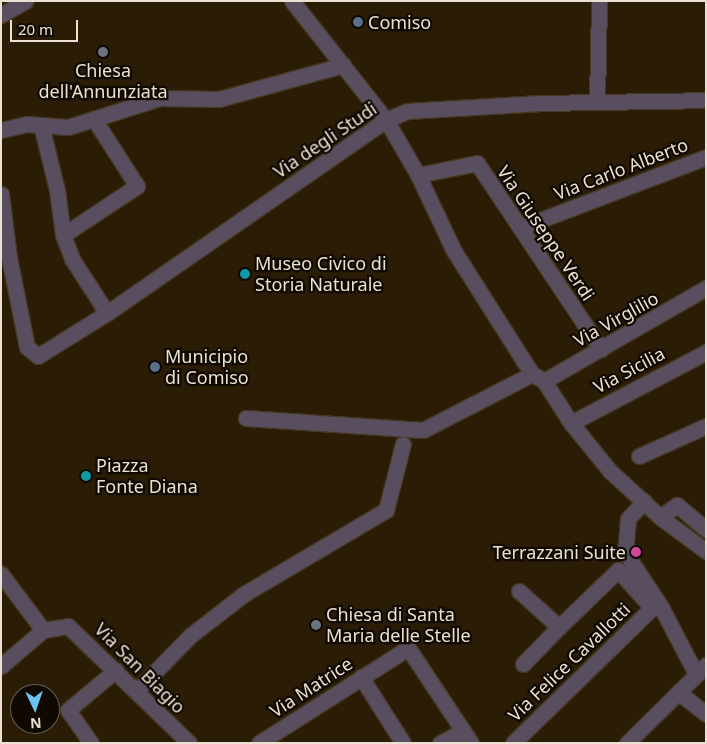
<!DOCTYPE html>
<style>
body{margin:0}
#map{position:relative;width:707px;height:744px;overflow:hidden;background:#2b1d05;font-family:"Noto Sans",sans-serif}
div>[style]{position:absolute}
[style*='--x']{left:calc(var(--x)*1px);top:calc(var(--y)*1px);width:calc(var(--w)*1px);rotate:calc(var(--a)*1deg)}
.roads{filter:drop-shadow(1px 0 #463822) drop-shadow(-1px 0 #463822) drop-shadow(0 1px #463822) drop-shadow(0 -1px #463822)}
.minor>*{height:15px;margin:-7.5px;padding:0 7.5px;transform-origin:7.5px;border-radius:7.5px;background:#584e5f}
.tertiary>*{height:15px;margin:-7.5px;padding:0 7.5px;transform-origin:7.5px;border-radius:7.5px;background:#584e5f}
.dots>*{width:14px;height:14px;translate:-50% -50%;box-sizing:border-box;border:2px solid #0f0902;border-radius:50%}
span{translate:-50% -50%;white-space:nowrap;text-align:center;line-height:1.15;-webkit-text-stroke:4.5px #0f0902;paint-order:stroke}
.poi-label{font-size:18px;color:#ebe1d3}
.left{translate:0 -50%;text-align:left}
.right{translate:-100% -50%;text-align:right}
.street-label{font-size:18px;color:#ebe1d3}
.frame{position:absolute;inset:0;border:2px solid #ebe1d3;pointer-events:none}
.north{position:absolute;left:10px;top:684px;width:50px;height:50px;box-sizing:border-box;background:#0f0902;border:1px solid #675f56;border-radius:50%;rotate:177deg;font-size:14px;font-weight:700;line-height:20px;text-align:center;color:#ebe1d3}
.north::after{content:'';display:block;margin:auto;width:18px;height:22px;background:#6cc3f2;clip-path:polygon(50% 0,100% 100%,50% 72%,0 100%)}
.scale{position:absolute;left:10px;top:20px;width:68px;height:22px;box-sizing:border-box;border:2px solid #ebe1d3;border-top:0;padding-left:6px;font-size:15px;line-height:18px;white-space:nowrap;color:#ebe1d3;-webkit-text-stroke:4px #0f0902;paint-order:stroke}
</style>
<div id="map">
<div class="roads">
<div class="minor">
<i style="--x:597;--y:100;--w:99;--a:-88.8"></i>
<i style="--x:41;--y:125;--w:67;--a:76.2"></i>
<i style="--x:57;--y:190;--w:45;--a:82.4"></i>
<i style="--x:63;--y:235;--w:26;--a:69"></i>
<i style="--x:72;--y:259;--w:64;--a:57.1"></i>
<i style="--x:1;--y:130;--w:27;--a:-13"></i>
<i style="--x:27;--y:124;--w:41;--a:4.2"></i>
<i style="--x:68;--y:127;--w:96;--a:-17.5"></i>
<i style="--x:160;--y:98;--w:59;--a:1"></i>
<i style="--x:219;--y:99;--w:129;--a:-15.3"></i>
<i style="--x:418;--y:175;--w:60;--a:-11.5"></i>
<i style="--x:477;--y:163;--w:224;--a:56.3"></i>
<i style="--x:1;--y:194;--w:64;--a:82.8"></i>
<i style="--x:522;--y:227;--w:197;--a:-20.8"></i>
<i style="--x:63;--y:235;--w:89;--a:-33.5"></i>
<i style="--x:137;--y:186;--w:80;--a:-122.7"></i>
<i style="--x:1;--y:245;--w:14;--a:56"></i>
<i style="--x:9;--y:257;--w:92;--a:78.7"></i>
<i style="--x:27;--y:347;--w:14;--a:39"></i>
<i style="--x:38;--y:356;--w:81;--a:-31.9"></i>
<i style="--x:107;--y:313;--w:339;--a:-34.7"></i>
<i style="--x:544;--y:381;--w:187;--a:-29.9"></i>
<i style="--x:246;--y:418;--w:177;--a:3.9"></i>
<i style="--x:423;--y:430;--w:123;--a:-27.2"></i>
<i style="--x:571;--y:423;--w:153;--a:-27.7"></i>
<i style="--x:639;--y:456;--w:73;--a:-24.1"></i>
<i style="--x:644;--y:501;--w:24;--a:132"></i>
<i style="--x:628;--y:519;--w:33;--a:95"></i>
<i style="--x:625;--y:552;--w:66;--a:56.8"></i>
<i style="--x:661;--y:607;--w:76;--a:62.4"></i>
<i style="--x:660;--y:517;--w:21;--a:-35"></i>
<i style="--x:677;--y:505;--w:38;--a:40"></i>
<i style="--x:1;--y:574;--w:70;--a:53.1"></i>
<i style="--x:519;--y:591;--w:54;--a:42"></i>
<i style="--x:559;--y:627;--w:82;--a:-44"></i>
<i style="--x:618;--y:570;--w:51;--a:48.2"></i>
<i style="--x:652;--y:608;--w:7;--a:-8"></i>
<i style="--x:523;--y:664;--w:52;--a:-45.8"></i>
<i style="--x:361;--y:677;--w:78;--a:57.5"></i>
<i style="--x:137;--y:690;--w:77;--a:-45.5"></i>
<i style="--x:191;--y:635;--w:67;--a:-37.7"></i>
<i style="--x:244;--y:594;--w:165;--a:-30.6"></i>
<i style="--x:386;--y:510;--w:68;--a:-75.6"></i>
<i style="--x:678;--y:692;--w:36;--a:38"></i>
<i style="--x:91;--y:743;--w:40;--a:-124.9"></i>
<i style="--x:68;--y:710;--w:62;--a:-39.8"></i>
<i style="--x:259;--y:743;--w:177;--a:-32.5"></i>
<i style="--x:408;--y:648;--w:114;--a:56.4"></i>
<i style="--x:440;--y:743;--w:26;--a:-28"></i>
<i style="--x:513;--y:743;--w:194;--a:-44.2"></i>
</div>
<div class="tertiary">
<i style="--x:292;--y:1;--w:152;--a:51.7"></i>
<i style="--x:386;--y:120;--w:64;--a:59.8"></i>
<i style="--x:418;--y:175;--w:84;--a:64.7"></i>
<i style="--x:454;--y:251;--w:146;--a:57.6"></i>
<i style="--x:532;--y:374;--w:14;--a:30"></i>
<i style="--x:544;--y:381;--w:50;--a:57.3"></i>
<i style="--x:571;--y:423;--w:62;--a:50.9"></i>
<i style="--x:610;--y:471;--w:68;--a:42.6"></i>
<i style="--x:660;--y:517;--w:57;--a:36.5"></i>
<i style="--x:1;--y:15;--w:28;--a:-30"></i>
<i style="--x:386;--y:120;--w:23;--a:-23"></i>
<i style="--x:407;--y:111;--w:134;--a:-3.4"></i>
<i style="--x:541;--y:103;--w:165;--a:-1"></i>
<i style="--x:1;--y:666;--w:55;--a:-40.6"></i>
<i style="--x:43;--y:630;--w:25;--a:-9"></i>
<i style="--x:68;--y:626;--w:168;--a:44"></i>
<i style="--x:627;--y:743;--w:111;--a:-44.6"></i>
</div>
</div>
<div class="dots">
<i style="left:358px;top:22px;background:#5c6f8a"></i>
<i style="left:103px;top:52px;background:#6b7280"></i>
<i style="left:245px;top:274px;background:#0f9aa8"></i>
<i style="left:155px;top:367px;background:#5c6f8a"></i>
<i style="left:86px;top:476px;background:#0f9aa8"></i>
<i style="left:636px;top:552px;background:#d1479c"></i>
<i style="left:316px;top:625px;background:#6b7280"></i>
</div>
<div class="poi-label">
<span class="left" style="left:368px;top:22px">Comiso</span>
<span style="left:103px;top:81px">Chiesa<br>dell'Annunziata</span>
<span class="left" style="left:255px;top:274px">Museo Civico di<br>Storia Naturale</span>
<span class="left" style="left:165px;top:367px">Municipio<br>di Comiso</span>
<span class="left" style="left:96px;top:476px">Piazza<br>Fonte Diana</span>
<span class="right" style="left:626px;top:552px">Terrazzani Suite</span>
<span class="left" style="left:326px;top:625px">Chiesa di Santa<br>Maria delle Stelle</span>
</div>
<div class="street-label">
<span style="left:325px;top:140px;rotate:-34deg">Via degli Studi</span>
<span style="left:621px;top:169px;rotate:-21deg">Via Carlo Alberto</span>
<span style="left:546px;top:233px;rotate:56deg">Via Giuseppe Verdi</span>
<span style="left:616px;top:319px;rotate:-29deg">Via Virglilio</span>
<span style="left:629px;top:370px;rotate:-28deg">Via Sicilia</span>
<span style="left:569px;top:662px;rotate:-44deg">Via Felice Cavallotti</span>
<span style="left:140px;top:668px;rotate:45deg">Via San Biagio</span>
<span style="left:311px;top:687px;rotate:-33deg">Via Matrice</span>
</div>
<div class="frame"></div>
<div class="north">N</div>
<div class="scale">20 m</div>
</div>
